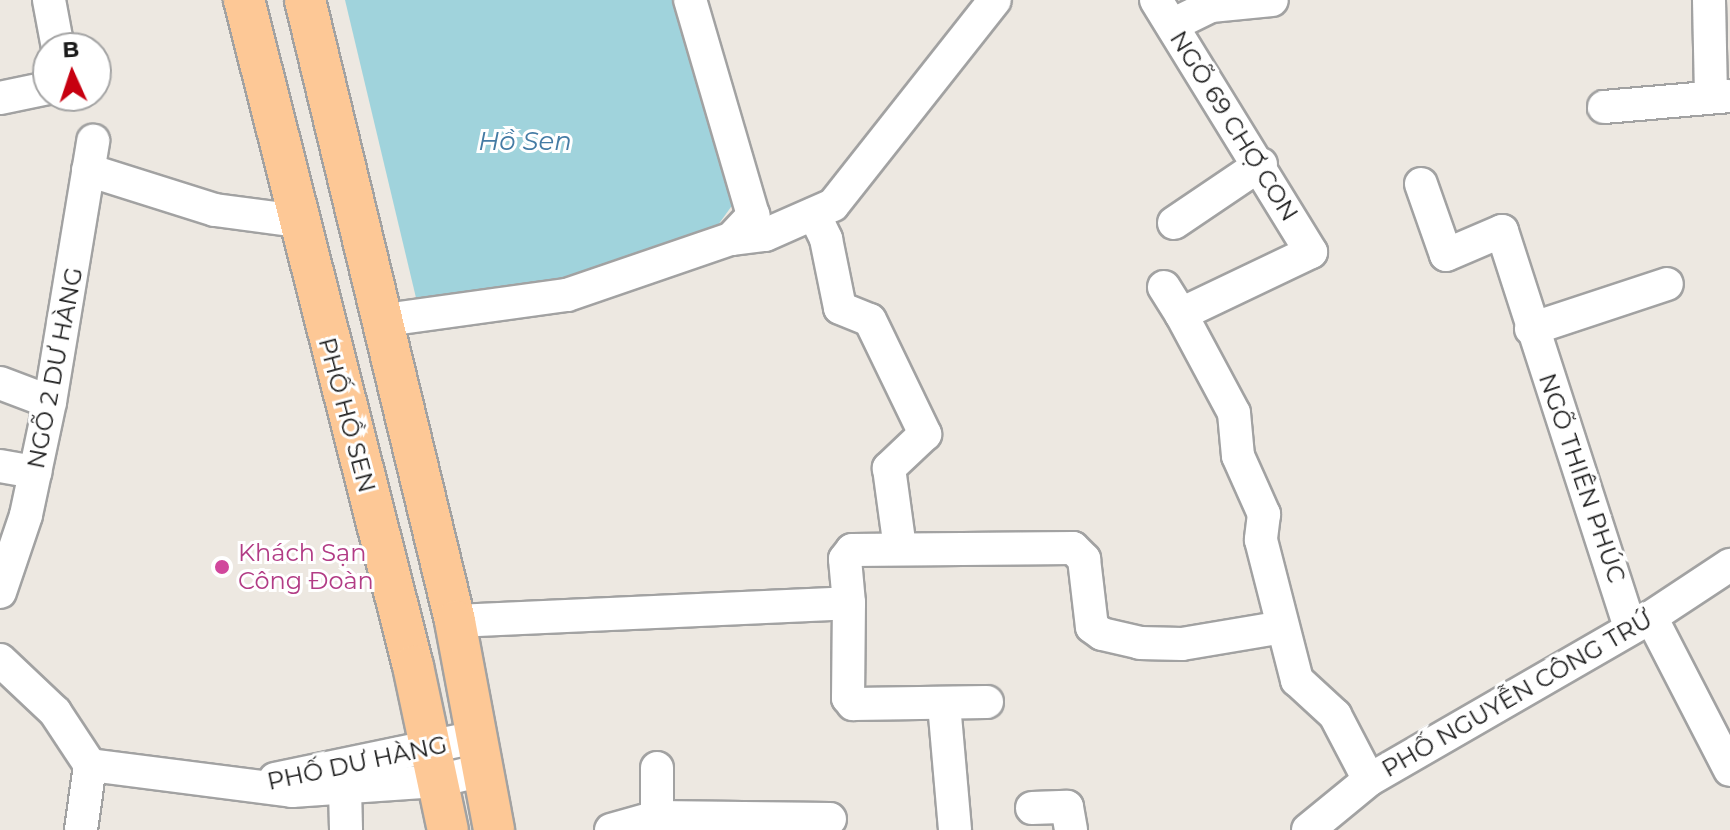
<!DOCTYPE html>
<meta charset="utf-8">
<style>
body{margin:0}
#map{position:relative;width:1730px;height:830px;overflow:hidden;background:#ede8e1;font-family:Montserrat,sans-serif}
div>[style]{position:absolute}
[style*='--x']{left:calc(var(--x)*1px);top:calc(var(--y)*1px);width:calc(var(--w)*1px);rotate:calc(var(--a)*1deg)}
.water>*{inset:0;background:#a0d3dc}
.roads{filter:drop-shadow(2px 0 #a2a2a2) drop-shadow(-2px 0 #a2a2a2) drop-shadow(0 2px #a2a2a2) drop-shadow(0 -2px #a2a2a2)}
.minor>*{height:32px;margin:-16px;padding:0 16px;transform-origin:16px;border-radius:16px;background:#fff}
.major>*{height:40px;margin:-20px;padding:0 20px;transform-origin:20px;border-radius:20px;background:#fdc896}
.dots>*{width:22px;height:22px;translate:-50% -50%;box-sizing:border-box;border:4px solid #fff;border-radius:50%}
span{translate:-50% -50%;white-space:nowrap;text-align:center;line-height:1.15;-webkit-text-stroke:6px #fff;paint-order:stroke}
.street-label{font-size:24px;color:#1b1b1b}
.hotel-label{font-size:24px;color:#b23c85}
.left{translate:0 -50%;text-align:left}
.water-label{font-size:26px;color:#447ba4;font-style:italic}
.north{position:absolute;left:32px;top:32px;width:80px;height:80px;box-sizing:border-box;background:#fff;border:2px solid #a4a4a4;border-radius:50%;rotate:357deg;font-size:22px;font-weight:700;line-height:32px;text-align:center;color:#1b1b1b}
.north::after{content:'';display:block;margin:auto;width:28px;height:36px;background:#c70010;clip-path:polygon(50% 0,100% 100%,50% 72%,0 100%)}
</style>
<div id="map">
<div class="water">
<i style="clip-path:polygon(345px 0,676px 0,736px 200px,718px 225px,593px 275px,417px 302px)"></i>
</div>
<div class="roads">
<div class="minor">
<i style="--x:49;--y:0;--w:49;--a:79.4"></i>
<i style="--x:1156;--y:0;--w:296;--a:58.4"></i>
<i style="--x:1311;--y:252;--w:144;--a:154.5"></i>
<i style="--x:1181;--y:314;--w:112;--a:61.8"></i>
<i style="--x:1234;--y:413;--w:43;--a:84.7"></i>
<i style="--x:1238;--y:456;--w:64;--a:65.9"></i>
<i style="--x:1264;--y:514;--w:26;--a:97"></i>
<i style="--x:1261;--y:540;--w:145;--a:75.6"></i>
<i style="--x:1297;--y:680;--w:52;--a:42.6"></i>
<i style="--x:1335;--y:715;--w:73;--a:62.4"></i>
<i style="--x:1709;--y:0;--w:97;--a:88.8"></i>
<i style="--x:1172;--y:25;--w:43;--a:-26"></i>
<i style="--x:1211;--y:6;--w:61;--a:-5.6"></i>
<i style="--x:0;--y:98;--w:49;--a:-11.8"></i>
<i style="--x:1604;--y:107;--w:126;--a:-5"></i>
<i style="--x:88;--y:170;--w:133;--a:17.5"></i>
<i style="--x:215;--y:210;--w:83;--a:7.6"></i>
<i style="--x:1421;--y:184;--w:75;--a:70.6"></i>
<i style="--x:1446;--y:255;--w:61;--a:-23.2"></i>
<i style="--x:1502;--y:231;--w:417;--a:72.1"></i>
<i style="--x:814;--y:214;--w:28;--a:64"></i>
<i style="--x:826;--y:239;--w:70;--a:78.5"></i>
<i style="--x:840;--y:308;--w:32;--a:22"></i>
<i style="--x:870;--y:320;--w:127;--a:64.2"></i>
<i style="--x:925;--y:434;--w:50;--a:136.6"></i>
<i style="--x:889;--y:468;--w:81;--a:82.2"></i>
<i style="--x:1174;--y:223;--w:105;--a:-34.1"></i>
<i style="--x:731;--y:239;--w:34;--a:-7"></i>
<i style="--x:765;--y:235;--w:74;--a:-23.8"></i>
<i style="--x:833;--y:205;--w:261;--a:-51.7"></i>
<i style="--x:1164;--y:287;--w:32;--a:58"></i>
<i style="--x:386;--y:320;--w:183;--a:-7.9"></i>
<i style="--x:567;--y:295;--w:173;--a:-18.9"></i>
<i style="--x:731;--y:239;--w:33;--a:-47"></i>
<i style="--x:753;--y:215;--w:224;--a:-106.3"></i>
<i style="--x:1531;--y:329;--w:143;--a:-18.3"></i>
<i style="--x:0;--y:383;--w:53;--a:20.8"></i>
<i style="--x:0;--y:466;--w:36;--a:10"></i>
<i style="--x:0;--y:592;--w:81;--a:-71.3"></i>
<i style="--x:26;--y:515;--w:116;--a:-78"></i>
<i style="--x:50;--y:402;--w:265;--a:-80.6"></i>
<i style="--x:849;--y:603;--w:95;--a:90.6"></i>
<i style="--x:848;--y:698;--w:8;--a:50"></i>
<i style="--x:853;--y:704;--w:134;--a:-0.9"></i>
<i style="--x:1651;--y:617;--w:172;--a:62.7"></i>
<i style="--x:455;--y:621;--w:394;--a:-2.6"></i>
<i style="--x:849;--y:603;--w:44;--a:-95.2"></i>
<i style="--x:845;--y:559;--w:11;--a:-52"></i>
<i style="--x:852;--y:550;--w:221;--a:-0.5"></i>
<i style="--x:1073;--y:548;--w:16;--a:45"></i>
<i style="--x:1084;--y:559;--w:68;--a:83.3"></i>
<i style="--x:1092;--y:627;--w:12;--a:35"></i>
<i style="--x:1102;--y:634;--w:39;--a:13"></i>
<i style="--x:1140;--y:643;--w:42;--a:1.4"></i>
<i style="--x:1182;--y:644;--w:101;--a:-9.6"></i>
<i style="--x:0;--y:660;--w:76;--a:43.4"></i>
<i style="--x:55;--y:712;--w:64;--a:56.6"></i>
<i style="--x:90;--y:765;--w:204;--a:7.3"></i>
<i style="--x:292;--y:791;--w:145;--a:-3.9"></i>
<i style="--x:437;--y:781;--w:47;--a:-13.4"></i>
<i style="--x:944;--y:704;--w:126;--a:85"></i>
<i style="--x:275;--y:779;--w:205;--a:-11.8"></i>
<i style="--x:345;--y:788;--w:42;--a:88.6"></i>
<i style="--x:1032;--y:808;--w:35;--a:-2"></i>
<i style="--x:1067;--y:807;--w:23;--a:80"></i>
<i style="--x:657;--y:817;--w:49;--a:-90"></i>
<i style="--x:81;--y:830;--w:66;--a:-82.1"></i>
<i style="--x:611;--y:830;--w:48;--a:-15.8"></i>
<i style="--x:657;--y:817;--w:173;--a:0.7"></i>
<i style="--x:1308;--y:830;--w:79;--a:-39.3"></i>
<i style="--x:1369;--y:780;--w:326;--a:-30"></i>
<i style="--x:1651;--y:617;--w:95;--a:-33.4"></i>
</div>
<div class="major">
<i style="--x:244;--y:0;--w:687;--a:75.76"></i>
<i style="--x:413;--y:666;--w:168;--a:78"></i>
<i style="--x:305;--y:0;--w:639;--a:76.42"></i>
<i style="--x:455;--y:621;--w:213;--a:79.4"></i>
</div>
</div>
<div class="dots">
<i style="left:222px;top:567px;background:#d1479c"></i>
</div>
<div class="street-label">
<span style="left:1234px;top:126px;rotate:58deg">NGÕ 69 CHỢ CON</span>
<span style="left:55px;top:368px;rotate:-79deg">NGÕ 2 DƯ HÀNG</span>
<span style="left:347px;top:415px;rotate:75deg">PHỐ HỒ SEN</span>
<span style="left:1582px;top:478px;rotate:71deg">NGÕ THIÊN PHÚC</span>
<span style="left:1517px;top:694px;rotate:-30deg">PHỐ NGUYỄN CÔNG TRỨ</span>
<span style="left:357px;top:763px;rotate:-12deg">PHỐ DƯ HÀNG</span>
</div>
<div class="hotel-label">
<span class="left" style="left:238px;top:567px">Khách Sạn<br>Công Đoàn</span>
</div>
<div class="water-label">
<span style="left:525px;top:142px">Hồ Sen</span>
</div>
<div class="north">B</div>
</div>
